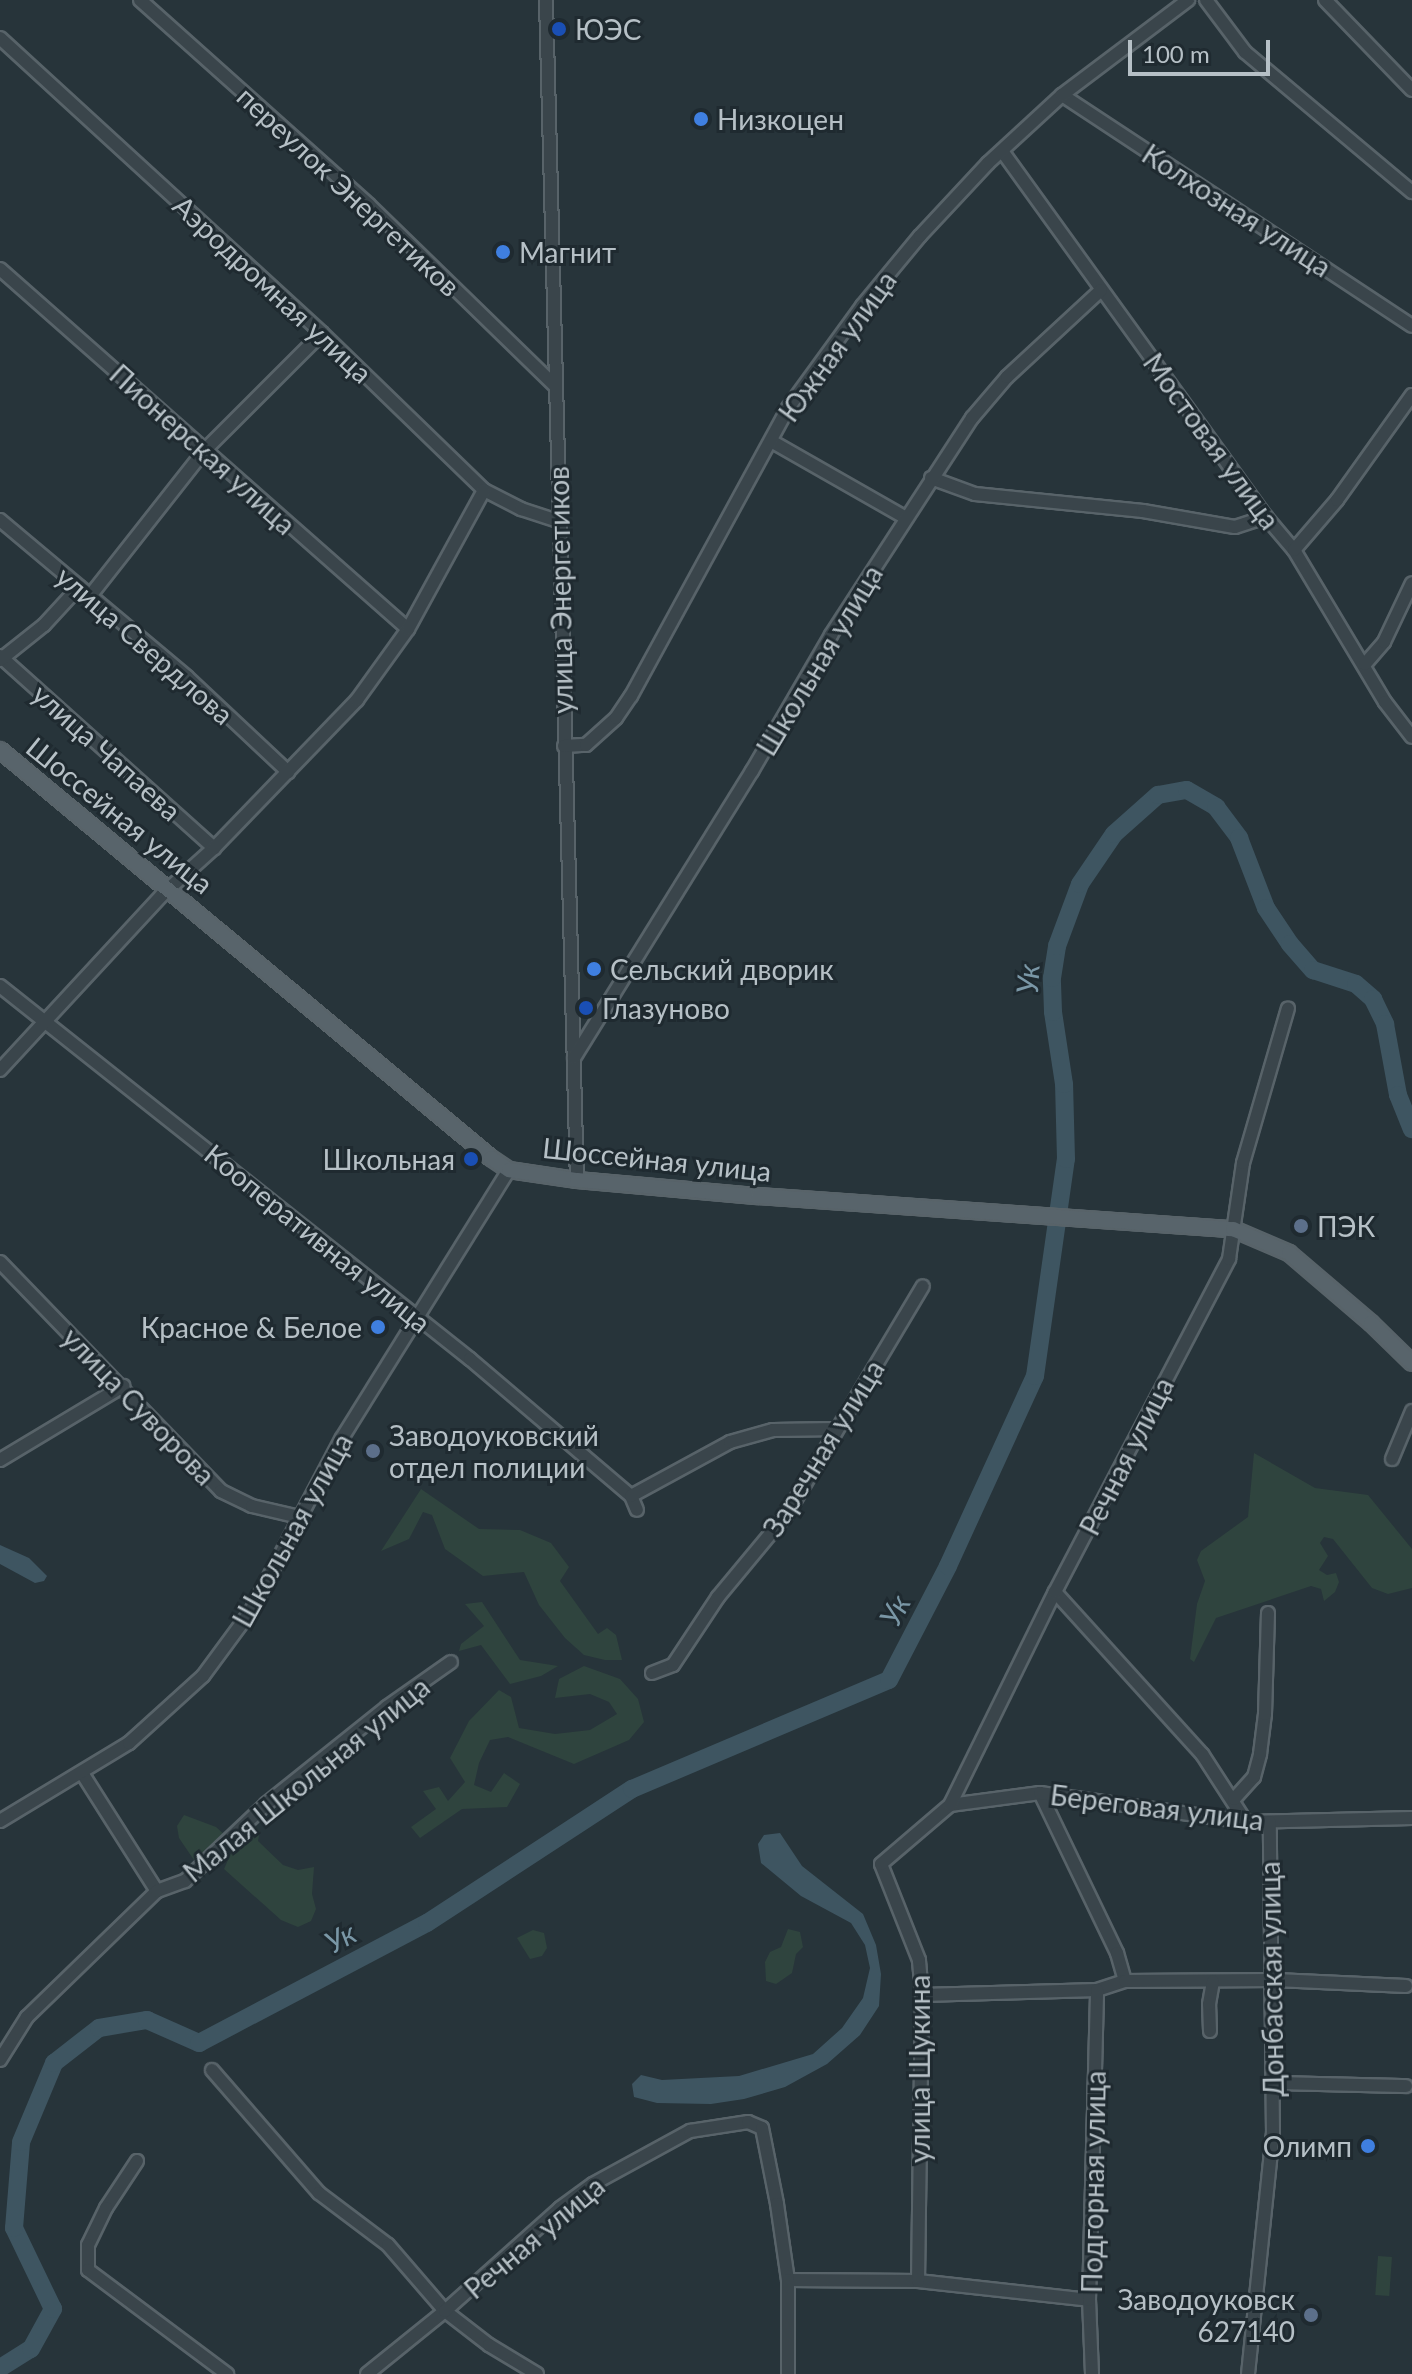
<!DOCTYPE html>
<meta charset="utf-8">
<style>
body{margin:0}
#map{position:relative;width:1412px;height:2374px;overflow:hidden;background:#27343a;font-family:Lato,sans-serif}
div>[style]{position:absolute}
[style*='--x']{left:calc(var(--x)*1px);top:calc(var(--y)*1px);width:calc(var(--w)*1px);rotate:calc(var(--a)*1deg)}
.green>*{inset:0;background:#2f443e;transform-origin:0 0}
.water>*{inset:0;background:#3e5561}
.river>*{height:18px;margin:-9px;padding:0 9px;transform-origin:9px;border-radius:9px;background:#3e5561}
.roads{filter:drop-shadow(2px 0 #586369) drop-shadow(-2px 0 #586369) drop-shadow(0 2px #586369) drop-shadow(0 -2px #586369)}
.minor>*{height:12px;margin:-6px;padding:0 6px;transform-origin:6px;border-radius:6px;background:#3a454b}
.major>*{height:14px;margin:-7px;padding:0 7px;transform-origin:7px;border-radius:7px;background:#58646b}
.dots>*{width:22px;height:22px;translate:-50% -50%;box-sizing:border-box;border:4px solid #1f2a30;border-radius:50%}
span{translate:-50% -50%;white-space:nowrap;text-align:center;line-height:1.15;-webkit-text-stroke:6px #1f2a30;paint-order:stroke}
.poi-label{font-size:28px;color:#b6c0c6}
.left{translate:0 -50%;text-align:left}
.right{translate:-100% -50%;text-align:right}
.street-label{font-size:28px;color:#b6c0c6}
.water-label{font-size:30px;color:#7a97a6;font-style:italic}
.scale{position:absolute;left:1128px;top:40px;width:142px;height:36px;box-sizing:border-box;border:4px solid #b6c0c6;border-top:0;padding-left:10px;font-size:24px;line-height:28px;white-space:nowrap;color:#b6c0c6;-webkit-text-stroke:6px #1f2a30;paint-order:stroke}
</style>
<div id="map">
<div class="green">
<i style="clip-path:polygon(1254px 1453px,1315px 1488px,1368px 1495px,1412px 1549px,1412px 1588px,1388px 1594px,1372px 1588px,1333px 1539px,1324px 1537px,1320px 1543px,1328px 1556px,1319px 1570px,1327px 1575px,1336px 1573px,1339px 1582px,1335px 1592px,1324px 1601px,1321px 1589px,1311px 1586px,1216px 1618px,1194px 1662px,1190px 1659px,1197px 1604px,1205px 1581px,1197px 1560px,1201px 1551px,1248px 1517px)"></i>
<i style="clip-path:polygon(421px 1489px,479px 1529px,520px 1530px,551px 1543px,569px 1567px,560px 1581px,598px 1634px,607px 1628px,616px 1635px,622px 1660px,605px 1660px,584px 1655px,565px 1638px,539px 1605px,524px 1572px,483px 1576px,445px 1549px,432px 1515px,423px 1512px,409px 1539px,381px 1551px)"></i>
<i style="clip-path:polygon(482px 1602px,520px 1660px,558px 1666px,541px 1676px,510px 1684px,481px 1645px,459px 1651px,461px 1644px,484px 1626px,465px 1604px)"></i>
<i style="clip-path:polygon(584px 1666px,620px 1679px,638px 1699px,644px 1722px,629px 1740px,574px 1764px,508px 1737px,490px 1740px,479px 1763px,474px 1785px,491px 1792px,504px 1773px,520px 1784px,507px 1807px,462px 1809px,420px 1838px,411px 1827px,436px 1809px,423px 1791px,439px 1787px,448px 1801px,465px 1782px,450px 1758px,469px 1721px,499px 1690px,511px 1697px,519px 1728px,555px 1734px,590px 1730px,617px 1714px,609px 1702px,590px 1694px,555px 1698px,559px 1679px)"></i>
<i style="clip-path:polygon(184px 1815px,216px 1827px,226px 1836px,196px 1863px,179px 1838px,177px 1826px)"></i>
<i style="clip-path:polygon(255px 1826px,260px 1831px,258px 1841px,283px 1865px,298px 1870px,314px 1867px,312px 1894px,316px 1909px,311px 1921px,298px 1927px,281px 1920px,224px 1869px,236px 1842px)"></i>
<i style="clip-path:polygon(788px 1929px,800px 1932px,803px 1947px,796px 1954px,792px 1973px,776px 1984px,766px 1981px,765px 1962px,770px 1952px,781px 1947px)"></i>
<i style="clip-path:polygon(533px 1930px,544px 1933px,547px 1948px,542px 1956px,530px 1959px,517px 1938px)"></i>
<i style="left:1378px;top:2256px;width:14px;height:39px;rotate:4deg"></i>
</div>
<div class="water">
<i style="clip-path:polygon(0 1545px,29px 1558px,47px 1576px,44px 1581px,35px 1583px,0 1564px)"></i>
<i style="clip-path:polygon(780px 1833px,802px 1866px,863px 1914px,876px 1945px,881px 1974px,879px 2006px,860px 2035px,827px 2064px,785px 2087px,744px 2099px,711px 2104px,657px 2103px,634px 2097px,632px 2084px,641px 2075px,662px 2080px,739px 2076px,813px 2054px,842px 2028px,863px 1998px,870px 1968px,865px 1945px,851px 1923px,801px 1896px,761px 1863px,758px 1844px,764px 1835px)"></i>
</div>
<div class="river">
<i style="--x:0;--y:2368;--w:36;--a:-32"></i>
<i style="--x:31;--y:2349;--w:46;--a:-61.2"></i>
<i style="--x:53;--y:2309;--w:90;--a:-115.7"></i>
<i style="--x:14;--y:2228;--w:86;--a:-85.3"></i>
<i style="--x:21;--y:2142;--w:86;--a:-67.3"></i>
<i style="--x:54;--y:2063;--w:57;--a:-37.9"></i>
<i style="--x:99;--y:2028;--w:49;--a:-9.5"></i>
<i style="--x:147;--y:2020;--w:57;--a:23.9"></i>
<i style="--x:199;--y:2043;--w:258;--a:-27.8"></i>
<i style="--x:427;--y:1923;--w:245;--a:-33.2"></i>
<i style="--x:632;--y:1789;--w:279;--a:-23"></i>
<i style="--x:889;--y:1680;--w:128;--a:-62.6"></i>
<i style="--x:948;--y:1566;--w:209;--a:-65.4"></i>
<i style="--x:1035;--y:1376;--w:219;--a:-81.9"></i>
<i style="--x:1066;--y:1159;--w:75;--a:-91.5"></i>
<i style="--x:1064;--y:1084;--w:73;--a:-98.7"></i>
<i style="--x:1053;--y:1012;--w:34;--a:-92"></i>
<i style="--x:1052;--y:978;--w:32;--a:-81"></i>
<i style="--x:1057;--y:946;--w:66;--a:-69.6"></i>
<i style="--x:1080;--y:884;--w:60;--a:-55.8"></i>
<i style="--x:1114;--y:834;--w:59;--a:-41.6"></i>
<i style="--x:1158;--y:795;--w:29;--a:-10"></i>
<i style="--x:1187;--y:790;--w:34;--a:30"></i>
<i style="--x:1216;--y:807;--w:39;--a:53"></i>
<i style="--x:1239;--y:838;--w:75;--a:68.9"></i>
<i style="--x:1266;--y:908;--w:43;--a:56.3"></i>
<i style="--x:1290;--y:944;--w:35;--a:49"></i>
<i style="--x:1313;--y:970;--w:45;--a:18"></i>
<i style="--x:1356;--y:984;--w:23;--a:41"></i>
<i style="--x:1373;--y:999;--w:28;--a:64"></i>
<i style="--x:1385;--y:1024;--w:72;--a:79.6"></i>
<i style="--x:1398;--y:1095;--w:37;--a:68"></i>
</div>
<div class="roads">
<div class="minor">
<i style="--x:140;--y:0;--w:307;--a:41.8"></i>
<i style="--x:369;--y:205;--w:260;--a:44.2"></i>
<i style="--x:546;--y:0;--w:1180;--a:88.5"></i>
<i style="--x:1206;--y:0;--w:65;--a:53.1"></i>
<i style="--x:1245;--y:52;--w:218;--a:40"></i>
<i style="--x:1325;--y:0;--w:125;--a:46"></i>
<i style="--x:0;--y:38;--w:437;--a:42.5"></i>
<i style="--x:322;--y:333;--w:226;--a:44.1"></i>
<i style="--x:484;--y:490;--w:42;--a:27.2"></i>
<i style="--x:521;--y:509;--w:38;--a:18"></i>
<i style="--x:1062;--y:95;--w:419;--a:33.4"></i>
<i style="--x:1002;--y:151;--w:451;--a:54.2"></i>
<i style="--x:1266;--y:517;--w:43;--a:49.7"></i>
<i style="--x:1294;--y:550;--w:177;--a:59.1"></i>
<i style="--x:1385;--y:702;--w:44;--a:52.4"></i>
<i style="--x:0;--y:269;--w:544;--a:41.42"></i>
<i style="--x:771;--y:441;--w:155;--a:29.7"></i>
<i style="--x:931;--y:478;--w:47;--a:20"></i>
<i style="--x:975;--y:494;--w:169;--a:5.8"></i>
<i style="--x:1143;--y:511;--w:93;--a:9.9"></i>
<i style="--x:1235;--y:527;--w:33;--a:-18"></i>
<i style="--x:0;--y:520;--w:244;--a:40"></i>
<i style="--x:187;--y:677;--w:139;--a:43.2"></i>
<i style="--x:1294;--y:550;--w:66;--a:-49.3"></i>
<i style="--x:1337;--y:500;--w:129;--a:-54.5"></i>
<i style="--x:90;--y:596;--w:184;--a:-51.8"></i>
<i style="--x:204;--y:451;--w:167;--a:-45"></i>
<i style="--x:0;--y:656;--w:288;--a:41.9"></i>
<i style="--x:0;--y:660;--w:56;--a:-38.5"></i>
<i style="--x:44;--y:625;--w:52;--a:-47.4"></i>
<i style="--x:1365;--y:664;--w:29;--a:-49"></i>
<i style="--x:1384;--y:642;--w:65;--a:-64.6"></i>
<i style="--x:564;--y:746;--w:22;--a:-3"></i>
<i style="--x:586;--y:745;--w:40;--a:-42"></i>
<i style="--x:616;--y:718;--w:27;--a:-56"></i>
<i style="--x:631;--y:696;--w:328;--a:-61.4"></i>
<i style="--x:788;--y:408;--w:126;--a:-54"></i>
<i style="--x:862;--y:306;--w:91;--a:-50.4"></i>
<i style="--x:920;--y:236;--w:100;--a:-47"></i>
<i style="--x:988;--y:163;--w:100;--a:-42.6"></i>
<i style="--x:1062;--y:95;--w:158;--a:-37"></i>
<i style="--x:0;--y:986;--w:600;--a:38.44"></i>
<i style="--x:470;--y:1359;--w:211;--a:40.4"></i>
<i style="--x:631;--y:1496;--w:15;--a:67"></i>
<i style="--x:574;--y:1058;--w:338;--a:-58.2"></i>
<i style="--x:752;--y:771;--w:157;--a:-59.8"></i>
<i style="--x:831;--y:635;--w:259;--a:-57"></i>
<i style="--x:972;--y:418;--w:54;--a:-49.5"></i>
<i style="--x:1007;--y:377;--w:128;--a:-42.8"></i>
<i style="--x:0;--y:1070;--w:238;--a:-47.2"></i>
<i style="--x:162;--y:895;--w:70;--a:-42.1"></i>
<i style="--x:214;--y:848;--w:206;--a:-46"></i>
<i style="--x:357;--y:700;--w:87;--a:-54.3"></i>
<i style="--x:408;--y:629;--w:158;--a:-61.3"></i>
<i style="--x:0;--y:1262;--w:318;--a:46"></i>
<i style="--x:221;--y:1491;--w:34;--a:26"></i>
<i style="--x:252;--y:1506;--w:48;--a:13.2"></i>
<i style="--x:1392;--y:1459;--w:52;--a:-67.4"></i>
<i style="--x:0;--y:1460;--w:144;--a:-31"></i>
<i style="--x:631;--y:1496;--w:113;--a:-28.6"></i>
<i style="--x:730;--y:1442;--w:45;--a:-15.6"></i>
<i style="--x:773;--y:1430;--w:64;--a:-0.9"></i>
<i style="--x:1055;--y:1592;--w:219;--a:47.8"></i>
<i style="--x:1202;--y:1754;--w:81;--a:57.1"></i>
<i style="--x:652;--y:1673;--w:22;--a:-21"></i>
<i style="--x:673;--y:1665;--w:82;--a:-56.5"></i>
<i style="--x:718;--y:1597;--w:108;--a:-50.3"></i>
<i style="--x:787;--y:1514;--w:265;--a:-59.2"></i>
<i style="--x:82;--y:1773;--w:140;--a:57.6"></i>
<i style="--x:1040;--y:1793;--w:178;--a:64.3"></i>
<i style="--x:1117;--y:1953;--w:29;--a:74"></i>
<i style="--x:1234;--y:1799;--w:30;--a:-48"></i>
<i style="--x:1254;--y:1777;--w:24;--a:-75"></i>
<i style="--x:1260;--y:1754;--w:40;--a:-82.9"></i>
<i style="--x:1265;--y:1714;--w:101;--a:-88.3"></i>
<i style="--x:950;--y:1805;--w:91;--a:-7.6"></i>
<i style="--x:1040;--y:1793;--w:208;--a:8"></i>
<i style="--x:1246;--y:1822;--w:166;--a:-1.4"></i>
<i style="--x:0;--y:1821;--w:151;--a:-31.2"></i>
<i style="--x:129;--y:1743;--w:100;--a:-42.2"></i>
<i style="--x:203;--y:1676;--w:81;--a:-53.6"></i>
<i style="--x:251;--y:1611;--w:195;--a:-62.3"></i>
<i style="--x:342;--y:1438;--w:316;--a:-58.1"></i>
<i style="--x:922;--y:1995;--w:175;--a:-1.6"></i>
<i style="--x:1097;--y:1990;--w:29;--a:-18"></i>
<i style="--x:1125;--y:1981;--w:151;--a:-0.4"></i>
<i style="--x:1276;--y:1980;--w:130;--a:2.6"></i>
<i style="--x:1210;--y:2031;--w:27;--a:-92"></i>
<i style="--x:1209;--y:2004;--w:23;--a:-80"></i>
<i style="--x:0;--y:2060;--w:51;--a:-57.9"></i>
<i style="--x:27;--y:2017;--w:181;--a:-44.1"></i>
<i style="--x:157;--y:1891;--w:30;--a:-20"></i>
<i style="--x:185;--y:1881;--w:112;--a:-43.5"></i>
<i style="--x:266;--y:1804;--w:155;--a:-38.7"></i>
<i style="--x:387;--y:1707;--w:78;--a:-35.1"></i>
<i style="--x:212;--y:2070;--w:163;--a:49"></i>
<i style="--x:319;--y:2193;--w:86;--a:37"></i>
<i style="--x:388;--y:2245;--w:87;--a:49.2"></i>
<i style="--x:445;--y:2311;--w:56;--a:37.7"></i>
<i style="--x:489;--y:2345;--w:56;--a:31.1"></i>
<i style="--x:1273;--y:2083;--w:133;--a:1.3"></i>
<i style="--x:137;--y:2161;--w:56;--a:123.4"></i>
<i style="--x:106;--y:2208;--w:41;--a:115.9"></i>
<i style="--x:88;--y:2245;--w:25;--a:90"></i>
<i style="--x:88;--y:2270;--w:174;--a:36.8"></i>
<i style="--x:788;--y:2280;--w:130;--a:0.4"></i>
<i style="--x:918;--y:2281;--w:172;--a:6.3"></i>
<i style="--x:918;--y:2281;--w:286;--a:-89.2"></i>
<i style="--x:922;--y:1995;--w:35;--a:-95"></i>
<i style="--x:919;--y:1960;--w:103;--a:-111.6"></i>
<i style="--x:881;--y:1864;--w:91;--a:-40.5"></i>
<i style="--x:950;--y:1805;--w:237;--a:-63.8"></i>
<i style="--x:1055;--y:1592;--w:376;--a:-62.4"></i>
<i style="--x:1229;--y:1259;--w:97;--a:-81.7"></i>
<i style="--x:1243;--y:1163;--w:161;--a:-73.8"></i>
<i style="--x:367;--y:2374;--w:100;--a:-38.9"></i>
<i style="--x:445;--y:2311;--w:154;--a:-41.8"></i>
<i style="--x:560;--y:2208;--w:41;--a:-36"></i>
<i style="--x:593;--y:2184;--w:111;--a:-28.7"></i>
<i style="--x:690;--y:2131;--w:59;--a:-8.8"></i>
<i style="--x:748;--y:2122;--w:15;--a:23"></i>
<i style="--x:762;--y:2128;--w:77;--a:78.8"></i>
<i style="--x:777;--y:2204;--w:77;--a:81.8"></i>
<i style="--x:788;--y:2280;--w:94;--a:90"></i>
<i style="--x:1092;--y:2374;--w:74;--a:-92.3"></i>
<i style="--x:1089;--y:2300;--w:310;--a:-88.5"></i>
<i style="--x:1248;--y:2374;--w:242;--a:-84.1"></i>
<i style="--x:1273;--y:2133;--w:311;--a:-90.6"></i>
</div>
<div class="major">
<i style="--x:0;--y:750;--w:638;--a:39.73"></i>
<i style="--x:491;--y:1158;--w:22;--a:34"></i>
<i style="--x:509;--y:1170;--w:69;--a:8.4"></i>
<i style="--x:577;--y:1180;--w:182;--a:5.1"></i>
<i style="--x:758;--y:1196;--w:476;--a:4"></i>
<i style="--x:1233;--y:1229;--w:61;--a:23.2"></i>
<i style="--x:1289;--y:1253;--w:108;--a:40.5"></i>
<i style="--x:1371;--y:1323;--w:57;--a:44.3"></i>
</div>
</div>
<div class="dots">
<i style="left:559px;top:29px;background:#1a4fb4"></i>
<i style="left:701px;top:119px;background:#3f7fe0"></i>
<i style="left:503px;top:252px;background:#3f7fe0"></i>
<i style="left:594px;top:969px;background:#3f7fe0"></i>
<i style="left:586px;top:1008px;background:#1a4fb4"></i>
<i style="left:471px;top:1159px;background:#1a4fb4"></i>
<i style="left:1301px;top:1226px;background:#5c6f8a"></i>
<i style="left:378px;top:1327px;background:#3f7fe0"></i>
<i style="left:373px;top:1451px;background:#5c6f8a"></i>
<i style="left:1368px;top:2146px;background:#3f7fe0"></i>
<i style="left:1311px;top:2315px;background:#5c6f8a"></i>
</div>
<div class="poi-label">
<span class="left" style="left:575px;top:29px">ЮЭС</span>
<span class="left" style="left:717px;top:119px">Низкоцен</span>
<span class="left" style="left:519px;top:252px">Магнит</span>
<span class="left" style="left:610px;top:969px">Сельский дворик</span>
<span class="left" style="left:602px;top:1008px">Глазуново</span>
<span class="right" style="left:455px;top:1159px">Школьная</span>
<span class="left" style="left:1317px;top:1226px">ПЭК</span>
<span class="right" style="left:362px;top:1327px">Красное &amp; Белое</span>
<span class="left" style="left:389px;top:1451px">Заводоуковский<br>отдел полиции</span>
<span class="right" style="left:1352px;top:2146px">Олимп</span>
<span class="right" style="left:1295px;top:2315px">Заводоуковск<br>627140</span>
</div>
<div class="street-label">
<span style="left:349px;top:191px;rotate:43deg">переулок Энергетиков</span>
<span style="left:1237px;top:210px;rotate:33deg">Колхозная улица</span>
<span style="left:273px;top:289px;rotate:43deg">Аэродромная улица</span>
<span style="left:837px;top:346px;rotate:-54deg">Южная улица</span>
<span style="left:1212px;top:441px;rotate:54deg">Мостовая улица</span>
<span style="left:203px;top:449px;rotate:42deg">Пионерская улица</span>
<span style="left:560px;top:590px;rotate:-91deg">улица Энергетиков</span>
<span style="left:145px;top:645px;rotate:41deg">улица Свердлова</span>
<span style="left:819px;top:660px;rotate:-59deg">Школьная улица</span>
<span style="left:107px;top:752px;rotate:42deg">улица Чапаева</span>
<span style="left:120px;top:815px;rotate:39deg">Шоссейная улица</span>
<span style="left:657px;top:1159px;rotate:6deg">Шоссейная улица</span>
<span style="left:318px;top:1238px;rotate:39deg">Кооперативная улица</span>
<span style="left:139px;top:1406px;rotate:46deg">улица Суворова</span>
<span style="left:823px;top:1448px;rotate:-58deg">Заречная улица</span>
<span style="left:1126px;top:1456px;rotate:-63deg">Речная улица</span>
<span style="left:292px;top:1530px;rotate:-61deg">Школьная улица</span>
<span style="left:306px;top:1779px;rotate:-39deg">Малая Школьная улица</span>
<span style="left:1157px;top:1807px;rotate:7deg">Береговая улица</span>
<span style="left:1271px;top:1979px;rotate:-91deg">Донбасская улица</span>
<span style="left:919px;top:2069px;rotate:-90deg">улица Щукина</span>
<span style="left:1093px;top:2182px;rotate:-89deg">Подгорная улица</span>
<span style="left:534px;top:2237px;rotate:-40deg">Речная улица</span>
</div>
<div class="water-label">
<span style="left:1027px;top:979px;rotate:-86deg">Ук</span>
<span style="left:894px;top:1610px;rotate:-62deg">Ук</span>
<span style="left:340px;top:1937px;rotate:-28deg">Ук</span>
</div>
<div class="scale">100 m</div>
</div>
